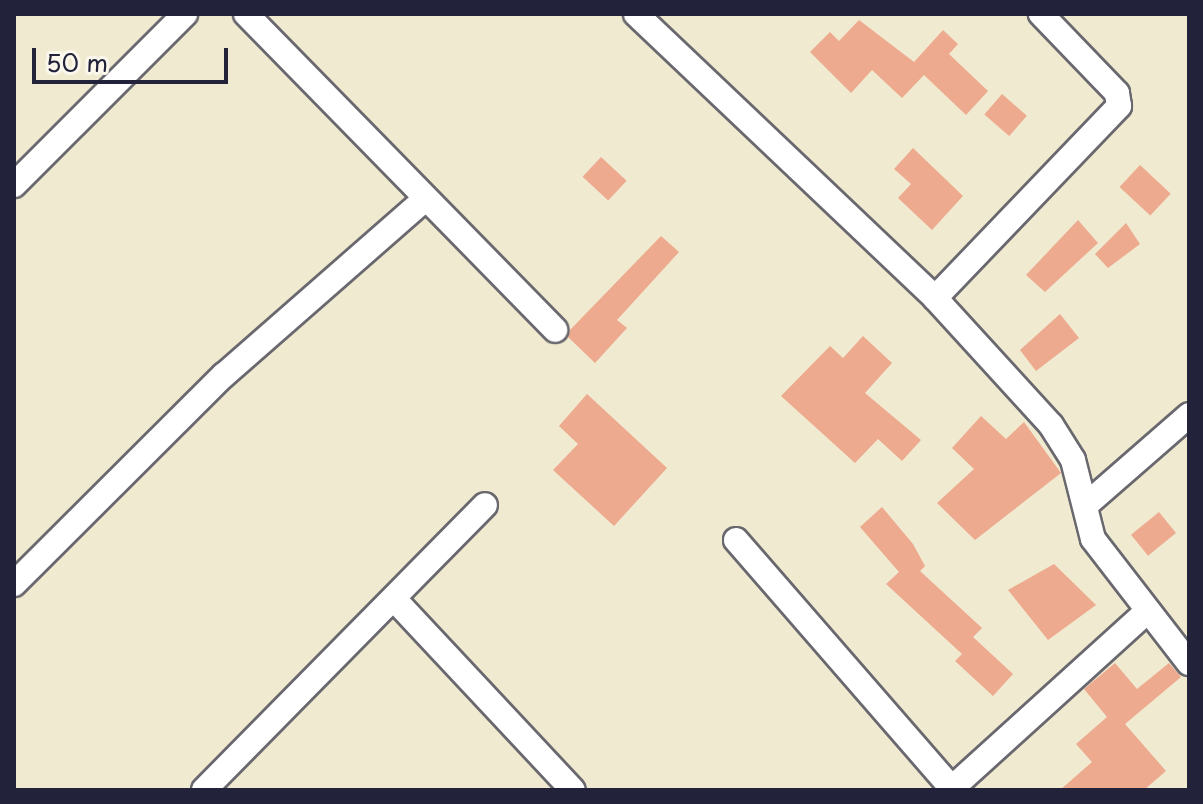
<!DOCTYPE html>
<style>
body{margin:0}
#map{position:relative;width:1203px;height:804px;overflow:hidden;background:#f0ead0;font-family:"Playpen Sans",sans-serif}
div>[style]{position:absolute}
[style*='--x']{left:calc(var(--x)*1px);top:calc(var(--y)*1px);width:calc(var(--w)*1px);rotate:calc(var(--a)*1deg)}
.building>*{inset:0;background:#edaa8f;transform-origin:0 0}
.roads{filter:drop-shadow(2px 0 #6a686f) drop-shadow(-2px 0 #6a686f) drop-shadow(0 2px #6a686f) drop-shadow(0 -2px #6a686f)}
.street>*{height:24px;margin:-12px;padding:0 12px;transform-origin:12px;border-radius:12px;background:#fff}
span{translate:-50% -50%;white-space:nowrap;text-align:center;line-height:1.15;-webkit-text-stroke:8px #fbf7ec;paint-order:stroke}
.frame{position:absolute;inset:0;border:16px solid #22223b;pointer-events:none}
.scale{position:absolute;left:32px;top:48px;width:196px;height:36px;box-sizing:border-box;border:4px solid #22223b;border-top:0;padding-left:10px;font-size:24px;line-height:28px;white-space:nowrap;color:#22223b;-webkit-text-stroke:6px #fbf7ec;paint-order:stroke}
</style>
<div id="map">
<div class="building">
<i style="clip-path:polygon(859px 20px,914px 62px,943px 30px,958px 44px,949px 54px,988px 91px,966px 115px,924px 75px,902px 98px,872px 70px,851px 93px,810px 52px,830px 32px,839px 41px)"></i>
<i style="left:1002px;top:94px;width:33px;height:27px;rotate:41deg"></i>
<i style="clip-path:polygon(913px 148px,963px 196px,932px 230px,898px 198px,911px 184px,894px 169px)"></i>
<i style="left:601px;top:157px;width:35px;height:27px;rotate:43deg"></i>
<i style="left:1140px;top:165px;width:42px;height:30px;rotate:43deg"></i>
<i style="clip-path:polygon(1078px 220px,1098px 243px,1045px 292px,1026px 275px)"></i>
<i style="clip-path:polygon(1126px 223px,1140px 244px,1108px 268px,1095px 254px)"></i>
<i style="clip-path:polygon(661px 236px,679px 252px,617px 320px,627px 328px,595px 363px,568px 337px,570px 330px)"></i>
<i style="clip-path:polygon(1060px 314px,1079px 338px,1036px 371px,1020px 350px)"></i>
<i style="clip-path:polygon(863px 336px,892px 363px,865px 393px,921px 440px,902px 461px,878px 439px,855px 463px,781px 396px,830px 346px,843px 358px)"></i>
<i style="clip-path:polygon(587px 394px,667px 468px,614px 526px,553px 470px,578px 444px,559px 426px)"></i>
<i style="clip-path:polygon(981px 416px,1006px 439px,1024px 422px,1061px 473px,975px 540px,937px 503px,974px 469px,952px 448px)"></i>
<i style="clip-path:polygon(882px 507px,913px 544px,925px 566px,920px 571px,982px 628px,973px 637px,1013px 674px,993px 696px,955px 661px,962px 654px,886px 584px,899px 572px,860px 527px)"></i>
<i style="left:1159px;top:512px;width:27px;height:36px;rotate:51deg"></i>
<i style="clip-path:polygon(1054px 564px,1096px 605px,1048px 640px,1008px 590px)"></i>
<i style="clip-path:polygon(1115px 663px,1137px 689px,1169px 663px,1181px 677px,1125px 724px,1166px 771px,1144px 790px,1060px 790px,1092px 762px,1076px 744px,1107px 717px,1084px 689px)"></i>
</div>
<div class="roads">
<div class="street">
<i style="--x:246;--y:14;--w:442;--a:45.6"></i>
<i style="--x:636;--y:14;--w:412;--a:43.5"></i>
<i style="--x:935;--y:298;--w:172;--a:47.6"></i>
<i style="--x:1051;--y:425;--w:41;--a:57.8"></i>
<i style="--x:1073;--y:460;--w:81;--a:75.8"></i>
<i style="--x:1093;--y:539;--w:157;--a:52.3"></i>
<i style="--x:14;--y:185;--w:242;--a:-45"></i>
<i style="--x:935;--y:298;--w:266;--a:-46.2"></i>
<i style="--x:1119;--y:106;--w:13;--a:-99"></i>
<i style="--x:1117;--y:93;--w:110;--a:-133.9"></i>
<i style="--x:1086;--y:505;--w:137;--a:-41.1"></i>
<i style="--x:736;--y:540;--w:331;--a:49"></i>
<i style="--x:14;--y:584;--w:296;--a:-44.9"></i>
<i style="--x:224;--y:375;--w:267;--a:-41.2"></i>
<i style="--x:395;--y:600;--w:260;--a:46.9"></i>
<i style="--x:204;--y:790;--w:400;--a:-45.4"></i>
<i style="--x:950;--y:790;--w:263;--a:-42.2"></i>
</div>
</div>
<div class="frame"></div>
<div class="scale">50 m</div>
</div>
